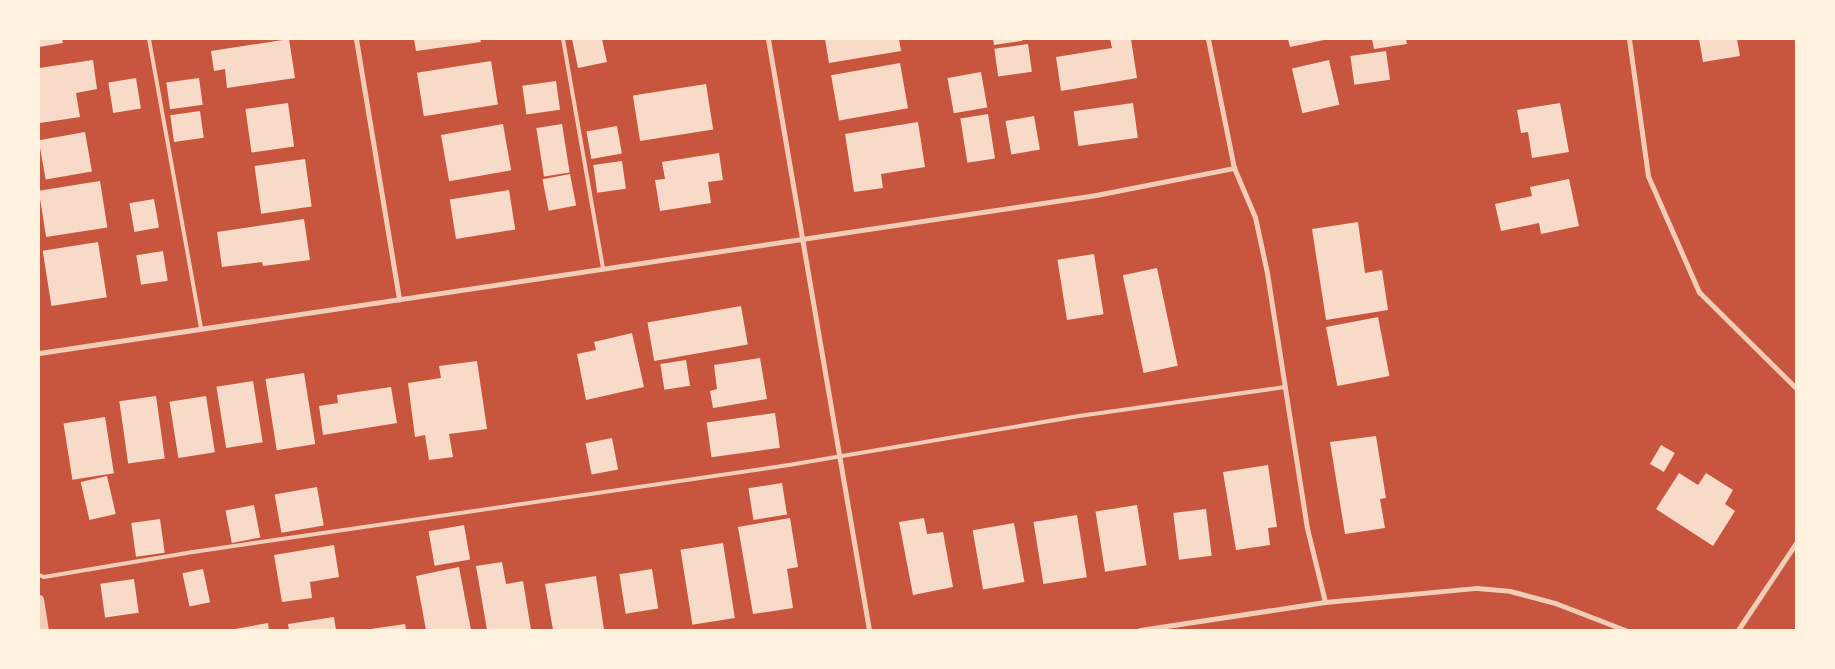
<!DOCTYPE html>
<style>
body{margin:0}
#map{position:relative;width:1835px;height:669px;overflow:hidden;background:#c8553d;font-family:Cabin,sans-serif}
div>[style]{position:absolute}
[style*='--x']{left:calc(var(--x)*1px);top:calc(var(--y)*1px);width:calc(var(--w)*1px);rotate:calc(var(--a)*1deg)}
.building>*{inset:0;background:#f7dbc8;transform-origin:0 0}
.service>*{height:4px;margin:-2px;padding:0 2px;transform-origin:2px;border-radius:2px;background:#f1ccb7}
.minor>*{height:5px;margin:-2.5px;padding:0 2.5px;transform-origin:2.5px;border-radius:2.5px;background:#f1ccb7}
.tertiary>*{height:9px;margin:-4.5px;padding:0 4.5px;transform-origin:4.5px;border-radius:4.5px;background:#f1ccb7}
span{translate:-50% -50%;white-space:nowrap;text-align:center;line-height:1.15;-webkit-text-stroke:5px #fff3e0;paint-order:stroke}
.frame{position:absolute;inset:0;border:40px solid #fff3e0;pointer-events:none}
</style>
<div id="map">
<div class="building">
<i style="clip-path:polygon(39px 39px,62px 39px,63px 43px,39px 47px)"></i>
<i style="clip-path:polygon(289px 39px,295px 78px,227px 88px,225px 69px,214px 71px,211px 51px)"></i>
<i style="clip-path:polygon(414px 39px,480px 39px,481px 42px,416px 51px)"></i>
<i style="clip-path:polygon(572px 39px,602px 39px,607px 62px,578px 68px)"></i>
<i style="clip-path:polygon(825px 39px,899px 39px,901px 51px,829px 63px)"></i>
<i style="clip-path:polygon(993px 39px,1022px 39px,1022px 41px,994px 45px)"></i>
<i style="clip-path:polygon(1110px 39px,1131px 39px,1137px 78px,1061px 91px,1056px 57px,1112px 48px)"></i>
<i style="clip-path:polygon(1288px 39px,1324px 39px,1324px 40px,1290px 47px)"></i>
<i style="clip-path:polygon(1372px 39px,1406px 39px,1407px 44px,1374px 49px)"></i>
<i style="clip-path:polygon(1699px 39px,1737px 39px,1740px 56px,1703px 62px)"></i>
<i style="left:1028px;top:44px;width:28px;height:34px;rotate:82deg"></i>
<i style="left:1386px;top:51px;width:29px;height:36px;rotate:82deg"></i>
<i style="clip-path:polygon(93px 60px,97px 89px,76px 93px,80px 117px,40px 123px,39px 68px)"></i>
<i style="left:1329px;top:60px;width:46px;height:38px;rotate:77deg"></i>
<i style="left:491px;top:61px;width:44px;height:75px;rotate:81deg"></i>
<i style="left:900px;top:63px;width:46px;height:70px;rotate:80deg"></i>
<i style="left:981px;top:72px;width:36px;height:34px;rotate:80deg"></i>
<i style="left:136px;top:78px;width:31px;height:28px;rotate:81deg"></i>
<i style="left:199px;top:78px;width:27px;height:33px;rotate:82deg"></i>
<i style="left:556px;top:81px;width:29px;height:34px;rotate:82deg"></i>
<i style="left:706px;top:84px;width:46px;height:74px;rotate:81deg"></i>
<i style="left:288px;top:103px;width:44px;height:43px;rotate:82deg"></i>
<i style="left:1133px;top:103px;width:35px;height:60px;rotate:82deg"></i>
<i style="clip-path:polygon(1560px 103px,1569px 152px,1532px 158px,1528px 132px,1521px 133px,1517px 110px)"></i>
<i style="left:200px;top:111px;width:27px;height:30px;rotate:82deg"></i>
<i style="left:988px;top:114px;width:45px;height:28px;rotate:81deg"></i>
<i style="left:1034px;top:116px;width:34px;height:29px;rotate:80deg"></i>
<i style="clip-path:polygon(918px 122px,925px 167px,881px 174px,883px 188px,854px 192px,845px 134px)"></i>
<i style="left:503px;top:124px;width:47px;height:63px;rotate:80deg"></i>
<i style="left:562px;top:124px;width:49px;height:26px;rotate:81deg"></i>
<i style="left:617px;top:126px;width:28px;height:31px;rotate:80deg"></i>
<i style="left:85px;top:132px;width:40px;height:47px;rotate:80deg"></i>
<i style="clip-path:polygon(719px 153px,723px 180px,708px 182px,711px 203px,660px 211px,655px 180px,665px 179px,662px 162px)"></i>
<i style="left:305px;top:159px;width:48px;height:51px;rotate:82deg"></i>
<i style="left:622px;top:161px;width:28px;height:29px;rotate:82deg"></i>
<i style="left:570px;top:174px;width:32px;height:28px;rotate:79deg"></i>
<i style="clip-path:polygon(1569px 179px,1579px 226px,1541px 234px,1539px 223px,1501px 231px,1495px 204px,1532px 196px,1530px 187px)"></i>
<i style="left:100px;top:181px;width:47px;height:62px;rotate:81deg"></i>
<i style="left:509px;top:190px;width:40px;height:60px;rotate:81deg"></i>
<i style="left:154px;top:199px;width:29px;height:25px;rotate:80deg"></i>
<i style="clip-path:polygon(304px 219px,310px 260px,263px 266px,262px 262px,222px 267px,217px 232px)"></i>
<i style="clip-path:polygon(1358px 222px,1365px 273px,1382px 270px,1388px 310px,1326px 320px,1312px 229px)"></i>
<i style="left:98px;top:242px;width:56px;height:56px;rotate:81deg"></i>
<i style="left:163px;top:251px;width:30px;height:27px;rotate:81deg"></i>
<i style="left:1094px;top:254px;width:61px;height:37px;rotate:81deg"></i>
<i style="left:1157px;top:268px;width:100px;height:35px;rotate:78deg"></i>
<i style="left:741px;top:306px;width:39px;height:95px;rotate:80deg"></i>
<i style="left:1378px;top:317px;width:60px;height:53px;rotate:79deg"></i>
<i style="clip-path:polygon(632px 333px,644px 387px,586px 400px,577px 354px,596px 350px,594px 342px)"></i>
<i style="clip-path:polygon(760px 358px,767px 399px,713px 408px,710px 391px,717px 389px,714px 365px)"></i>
<i style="left:686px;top:360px;width:26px;height:26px;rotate:81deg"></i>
<i style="clip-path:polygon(477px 361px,487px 429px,449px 434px,453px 457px,429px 460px,425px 435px,415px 437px,408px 383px,441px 378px,439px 366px)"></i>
<i style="left:304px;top:373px;width:72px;height:39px;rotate:81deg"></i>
<i style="left:253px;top:381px;width:62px;height:37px;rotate:81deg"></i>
<i style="clip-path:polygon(391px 387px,397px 423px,323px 435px,319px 406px,338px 403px,337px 395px)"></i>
<i style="left:156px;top:396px;width:63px;height:37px;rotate:82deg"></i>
<i style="left:206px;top:396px;width:57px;height:37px;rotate:81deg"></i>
<i style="left:775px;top:413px;width:35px;height:69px;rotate:82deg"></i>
<i style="left:105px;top:417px;width:57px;height:42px;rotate:81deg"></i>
<i style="clip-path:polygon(1376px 436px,1386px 498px,1380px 499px,1385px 528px,1345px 534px,1330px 442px)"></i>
<i style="left:612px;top:438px;width:32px;height:27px;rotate:79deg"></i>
<i style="left:1661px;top:445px;width:16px;height:22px;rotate:30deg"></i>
<i style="clip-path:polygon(1268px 465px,1277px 527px,1268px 528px,1270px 545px,1236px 550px,1223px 472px)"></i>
<i style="clip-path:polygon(1679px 473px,1698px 485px,1706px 473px,1733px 490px,1725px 504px,1735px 511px,1713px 546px,1656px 509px)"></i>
<i style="left:107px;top:476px;width:39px;height:27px;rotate:77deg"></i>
<i style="left:782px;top:483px;width:32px;height:34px;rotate:81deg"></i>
<i style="left:317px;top:487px;width:39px;height:43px;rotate:80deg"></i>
<i style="left:254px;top:505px;width:33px;height:29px;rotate:79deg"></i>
<i style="left:1137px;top:505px;width:61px;height:42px;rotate:81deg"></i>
<i style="left:1206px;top:509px;width:47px;height:33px;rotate:83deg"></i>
<i style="left:1077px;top:515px;width:63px;height:44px;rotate:81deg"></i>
<i style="clip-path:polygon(790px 518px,798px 567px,787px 569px,793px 608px,753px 614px,738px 527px)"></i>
<i style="clip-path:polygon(924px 518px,927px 534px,943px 532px,953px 587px,913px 595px,899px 522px)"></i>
<i style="left:160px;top:519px;width:34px;height:29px;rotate:82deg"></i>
<i style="left:1014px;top:523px;width:60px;height:42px;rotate:80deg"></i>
<i style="left:464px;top:525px;width:35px;height:36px;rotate:80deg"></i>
<i style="left:723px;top:543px;width:76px;height:43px;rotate:81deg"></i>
<i style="clip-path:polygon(334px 545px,339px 577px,310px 582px,312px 598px,282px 602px,274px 555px)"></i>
<i style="clip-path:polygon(502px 562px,506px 584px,523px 581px,531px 630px,487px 630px,476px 566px)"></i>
<i style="clip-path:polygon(459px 567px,471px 630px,426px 630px,416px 576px)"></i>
<i style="left:203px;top:569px;width:34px;height:21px;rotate:78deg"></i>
<i style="left:652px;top:569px;width:40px;height:33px;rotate:81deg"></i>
<i style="clip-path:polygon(596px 576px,604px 630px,553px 630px,545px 584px)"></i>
<i style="left:134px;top:579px;width:34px;height:34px;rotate:82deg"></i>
<i style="clip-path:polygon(334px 617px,336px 630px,289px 630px,288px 624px)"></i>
<i style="clip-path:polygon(268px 623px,269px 630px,236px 630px,235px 629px)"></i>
<i style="clip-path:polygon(405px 624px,406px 630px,371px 630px,371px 629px)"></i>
</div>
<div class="service">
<i style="--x:149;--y:39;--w:294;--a:79.8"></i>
<i style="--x:563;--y:39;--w:233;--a:80.1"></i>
<i style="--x:39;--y:575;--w:5;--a:22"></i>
<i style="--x:44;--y:577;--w:151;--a:-9.5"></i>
<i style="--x:193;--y:552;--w:602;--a:-8.3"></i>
<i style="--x:789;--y:465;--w:294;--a:-9.6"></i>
<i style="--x:1079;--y:416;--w:208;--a:-8"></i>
</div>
<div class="minor">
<i style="--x:356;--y:39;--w:264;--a:80.6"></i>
<i style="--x:768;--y:39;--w:600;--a:80.3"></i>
<i style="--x:1208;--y:39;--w:132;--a:78.6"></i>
<i style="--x:1234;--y:168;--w:53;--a:66.8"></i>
<i style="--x:1255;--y:217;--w:57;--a:77.9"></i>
<i style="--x:1267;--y:273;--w:258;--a:81.1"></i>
<i style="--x:1307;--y:528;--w:76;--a:76.3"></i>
<i style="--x:1629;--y:39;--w:138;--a:82.1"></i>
<i style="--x:1648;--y:176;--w:127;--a:66.3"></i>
<i style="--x:1699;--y:292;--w:136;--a:44.7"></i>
<i style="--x:39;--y:353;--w:1069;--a:-8.5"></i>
<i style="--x:1096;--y:195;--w:141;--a:-11.1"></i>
<i style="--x:1140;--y:630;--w:187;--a:-8.6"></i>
<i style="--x:1325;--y:602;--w:153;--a:-5.3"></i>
<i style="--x:1477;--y:588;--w:33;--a:5"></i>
<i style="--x:1510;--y:591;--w:47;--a:14.9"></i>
<i style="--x:1555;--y:603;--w:75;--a:21.1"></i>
<i style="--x:1738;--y:630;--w:105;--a:-56.3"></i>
</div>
<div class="tertiary">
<i style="--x:39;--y:599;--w:31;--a:81"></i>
</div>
<div class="frame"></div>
</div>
